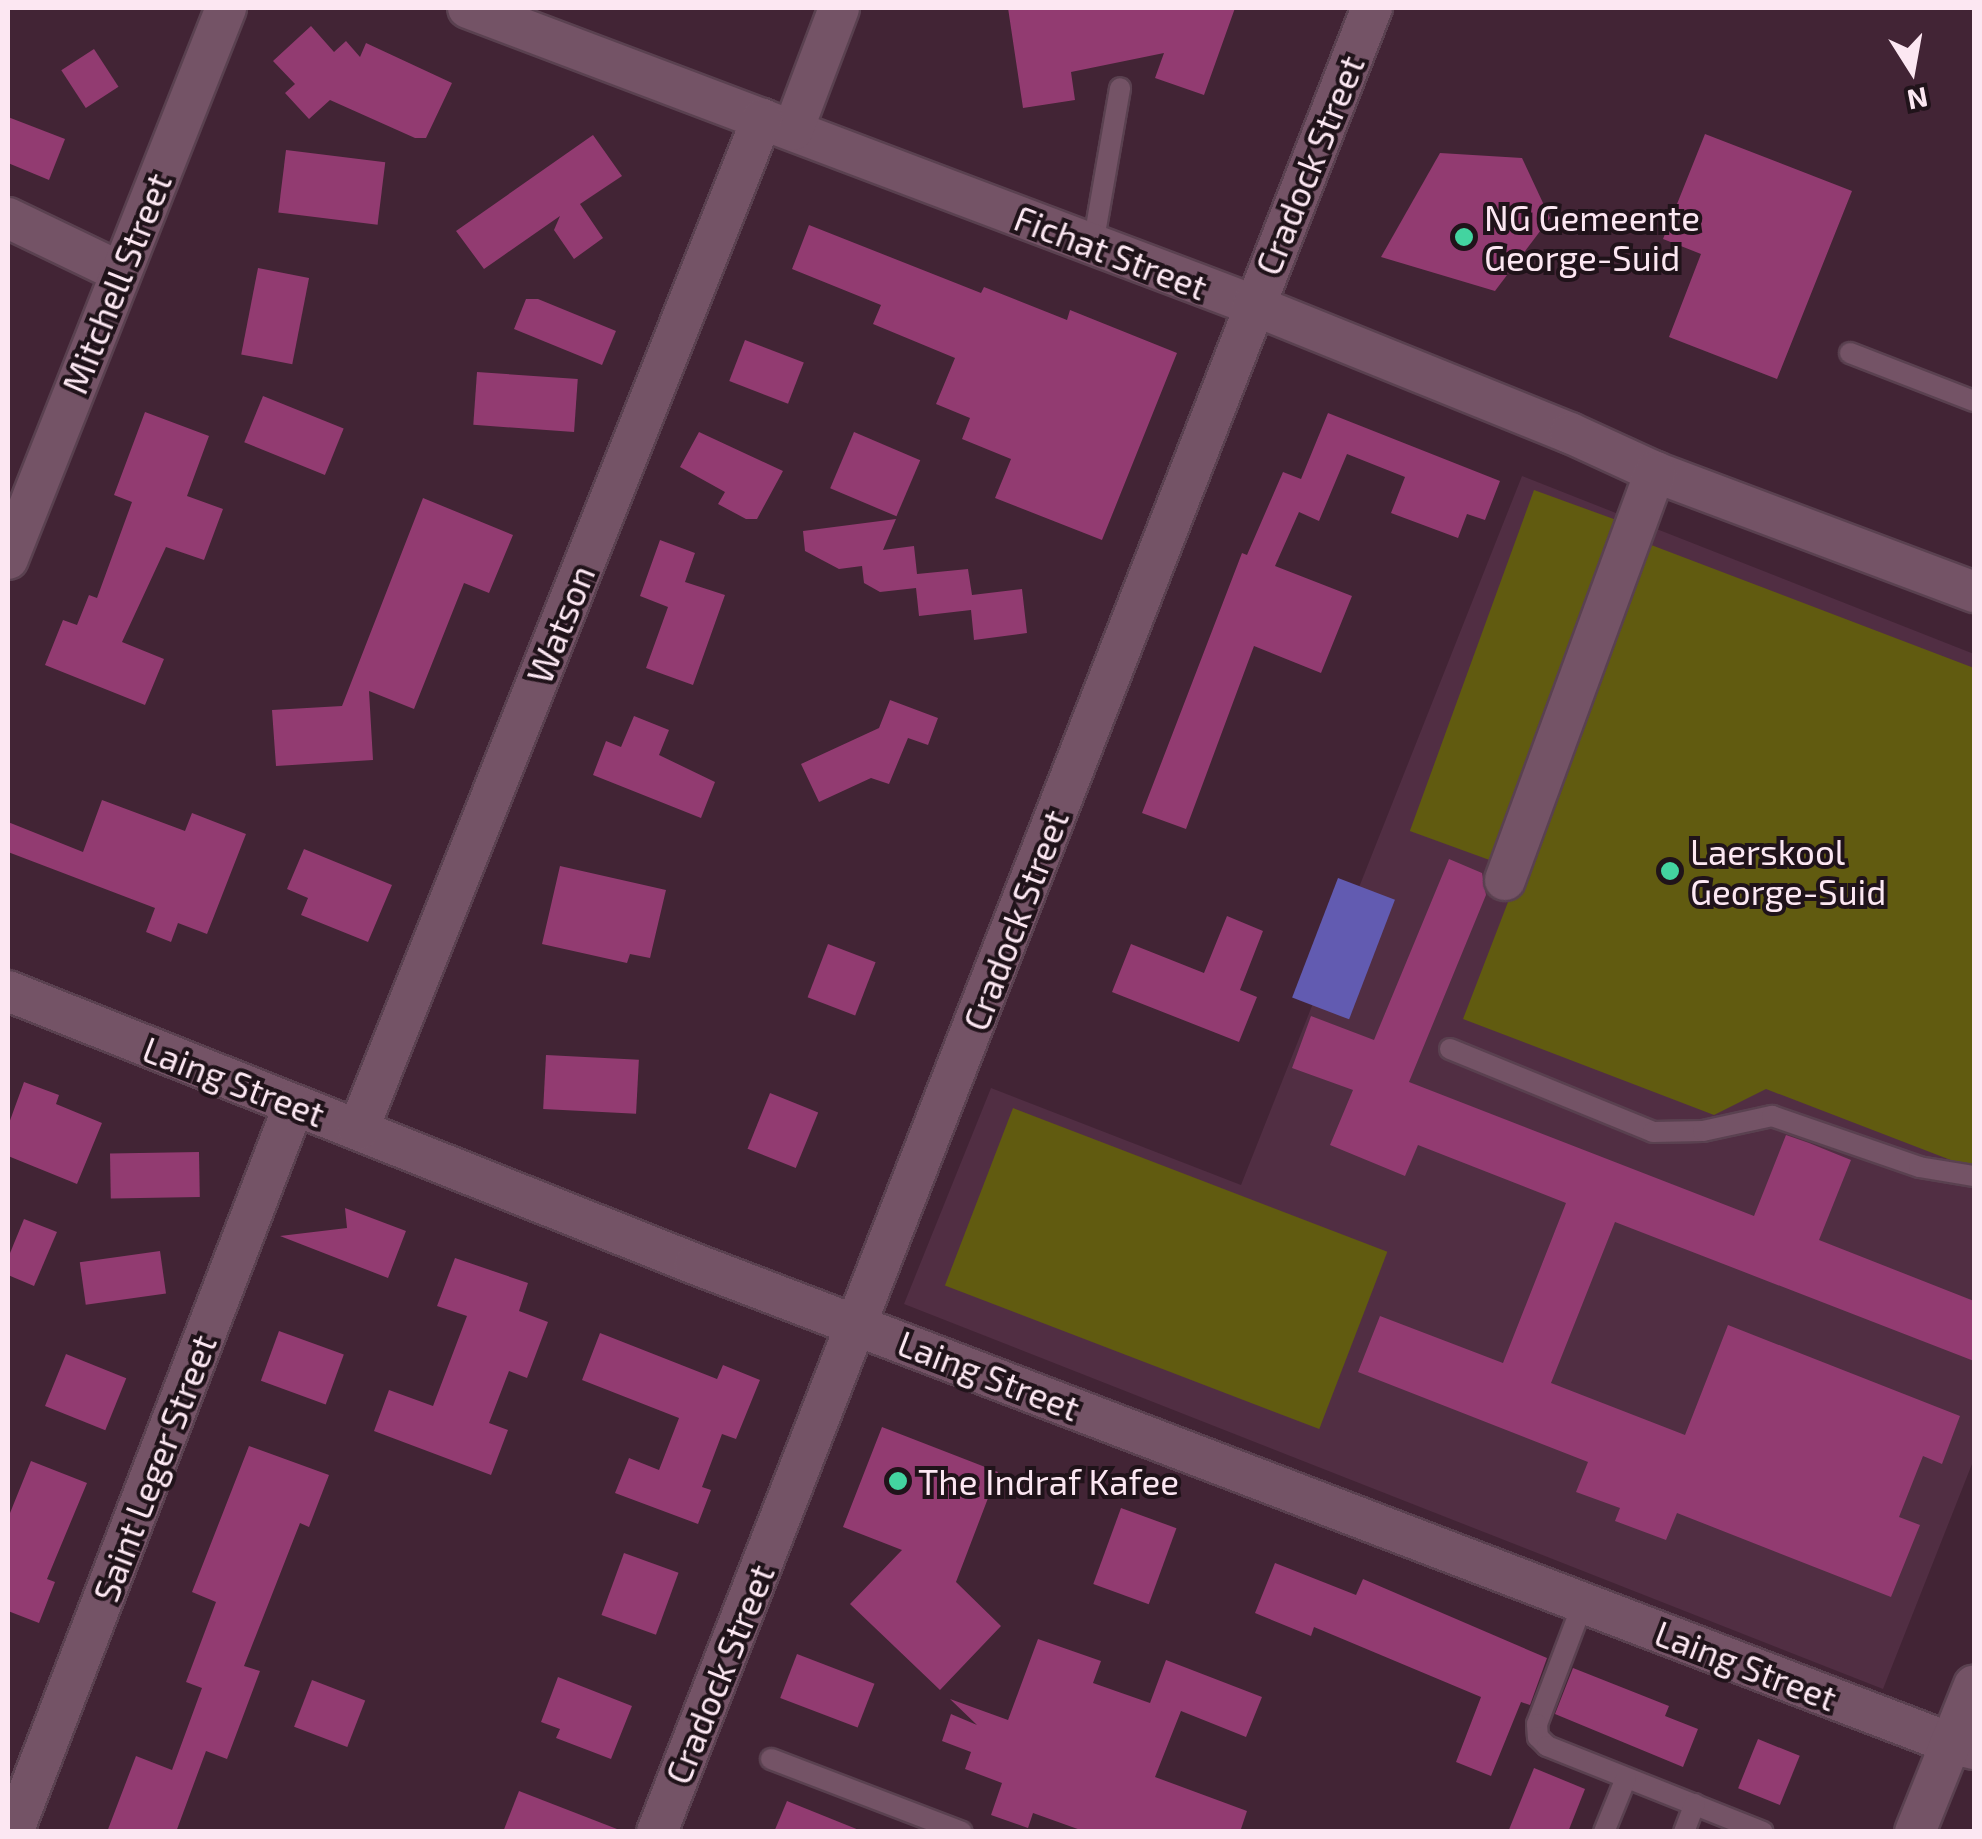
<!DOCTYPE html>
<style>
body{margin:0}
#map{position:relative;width:1982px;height:1839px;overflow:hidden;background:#422435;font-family:"Exo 2",sans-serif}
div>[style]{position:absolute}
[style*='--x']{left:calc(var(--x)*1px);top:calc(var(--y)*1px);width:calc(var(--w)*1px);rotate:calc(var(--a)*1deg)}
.built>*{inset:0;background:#512e43}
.green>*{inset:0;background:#615b10;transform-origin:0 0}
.water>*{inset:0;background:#625bb1;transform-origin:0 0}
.building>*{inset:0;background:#923b71;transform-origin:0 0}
.roads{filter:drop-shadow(2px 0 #5a4150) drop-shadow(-2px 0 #5a4150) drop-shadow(0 2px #5a4150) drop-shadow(0 -2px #5a4150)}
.service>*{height:20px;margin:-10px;padding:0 10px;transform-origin:10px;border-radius:10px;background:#745366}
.minor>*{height:40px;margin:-20px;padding:0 20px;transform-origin:20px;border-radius:20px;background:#745366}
.dots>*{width:28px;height:28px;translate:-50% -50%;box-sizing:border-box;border:5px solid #20131a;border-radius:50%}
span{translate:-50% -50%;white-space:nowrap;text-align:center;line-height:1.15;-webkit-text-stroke:8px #20131a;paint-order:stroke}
.street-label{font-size:35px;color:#fce7f2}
.poi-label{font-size:35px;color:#fce7f2}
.left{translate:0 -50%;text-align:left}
.frame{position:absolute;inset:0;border:10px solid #fce7f2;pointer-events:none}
.north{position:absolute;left:1862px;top:20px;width:100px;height:100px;-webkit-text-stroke:8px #20131a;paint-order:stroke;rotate:169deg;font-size:28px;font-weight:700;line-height:40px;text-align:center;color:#fce7f2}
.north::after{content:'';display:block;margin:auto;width:35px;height:45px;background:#fce7f2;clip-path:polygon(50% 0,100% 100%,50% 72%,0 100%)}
</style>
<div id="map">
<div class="built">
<i style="clip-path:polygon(1522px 476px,1974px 654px,1974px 1459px,1883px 1689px,904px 1304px,991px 1088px,1241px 1185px)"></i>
</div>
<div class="green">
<i style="left:1534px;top:490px;width:95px;height:363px;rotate:20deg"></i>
<i style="clip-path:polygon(1646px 543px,1974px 668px,1974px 1169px,1766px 1089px,1714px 1115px,1463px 1019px)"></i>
<i style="left:1013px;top:1108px;width:401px;height:190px;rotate:21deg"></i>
</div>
<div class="water">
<i style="left:1338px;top:878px;width:61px;height:128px;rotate:21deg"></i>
</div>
<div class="building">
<i style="clip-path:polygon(1008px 8px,1235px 8px,1204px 95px,1155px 78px,1164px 53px,1071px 72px,1075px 100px,1023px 108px)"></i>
<i style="clip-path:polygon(311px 26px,334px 52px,346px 41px,360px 57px,366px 43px,452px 83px,426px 138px,415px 138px,330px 100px,309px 119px,285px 93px,295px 84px,273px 61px)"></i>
<i style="left:94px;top:49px;width:45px;height:39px;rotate:57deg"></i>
<i style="clip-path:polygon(8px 117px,65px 139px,49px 180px,8px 163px)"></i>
<i style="clip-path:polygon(1705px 134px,1852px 191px,1777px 379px,1669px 337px,1701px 254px,1663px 239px)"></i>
<i style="clip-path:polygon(593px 135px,622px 176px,580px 204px,603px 238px,574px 259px,554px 230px,560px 216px,484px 269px,456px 231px)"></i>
<i style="left:286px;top:150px;width:100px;height:63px;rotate:7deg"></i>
<i style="clip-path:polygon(1440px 153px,1522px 158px,1550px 218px,1495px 291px,1381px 257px)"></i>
<i style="clip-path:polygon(809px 225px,981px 293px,984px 287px,1067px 320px,1070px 310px,1177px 353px,1102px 540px,995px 498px,1011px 459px,962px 439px,970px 418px,936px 404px,955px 358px,873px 324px,881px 305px,792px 269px)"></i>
<i style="left:258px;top:268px;width:52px;height:88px;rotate:11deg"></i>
<i style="clip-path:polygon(526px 299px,538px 299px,616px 331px,602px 365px,514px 329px)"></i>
<i style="left:745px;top:340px;width:63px;height:44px;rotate:21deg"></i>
<i style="left:477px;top:372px;width:101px;height:53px;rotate:4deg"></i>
<i style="left:263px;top:396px;width:87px;height:50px;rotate:22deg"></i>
<i style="clip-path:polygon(145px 412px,209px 436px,187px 496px,223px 509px,204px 560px,166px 547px,122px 642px,164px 659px,145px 705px,45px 665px,63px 620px,77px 625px,89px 595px,97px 598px,132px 502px,114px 495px)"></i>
<i style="clip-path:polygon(1328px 413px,1500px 481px,1485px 520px,1467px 514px,1458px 538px,1391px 513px,1405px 477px,1347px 454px,1319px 521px,1299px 512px,1275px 566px,1352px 596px,1321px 673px,1254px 646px,1186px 829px,1142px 813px,1242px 553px,1247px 555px,1283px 472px,1301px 479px)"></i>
<i style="clip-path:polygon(699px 432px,783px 471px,757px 519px,746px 519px,718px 504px,725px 492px,680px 467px)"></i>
<i style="left:854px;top:432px;width:72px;height:61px;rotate:23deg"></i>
<i style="clip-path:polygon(423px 498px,513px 535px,489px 593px,464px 583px,414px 709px,369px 691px,373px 760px,276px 766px,272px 710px,342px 706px)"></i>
<i style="clip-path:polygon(896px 519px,883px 550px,914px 546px,917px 574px,968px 569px,972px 595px,1022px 589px,1027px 633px,974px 640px,971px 610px,919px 616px,916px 588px,880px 592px,864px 583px,862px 566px,839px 569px,805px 551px,803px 531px)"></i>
<i style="clip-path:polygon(660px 540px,695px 553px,685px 582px,725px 595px,693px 685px,646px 668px,668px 607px,640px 596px)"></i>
<i style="clip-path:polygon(890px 700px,938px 718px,928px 745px,908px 738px,889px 784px,871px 778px,819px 802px,801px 764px,879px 728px)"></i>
<i style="clip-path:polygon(634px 716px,669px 730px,659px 755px,715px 782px,701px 818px,593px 775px,606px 741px,621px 747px)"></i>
<i style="clip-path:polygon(102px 800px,185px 831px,192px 813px,246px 834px,207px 934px,178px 923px,171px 942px,146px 932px,155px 908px,8px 852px,8px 822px,83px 852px)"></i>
<i style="clip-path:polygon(304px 849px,392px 885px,368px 942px,301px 915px,308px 898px,287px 889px)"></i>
<i style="clip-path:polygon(1449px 859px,1482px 873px,1486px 895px,1409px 1082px,1754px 1216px,1786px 1135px,1809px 1143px,1851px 1160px,1819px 1240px,1974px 1301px,1974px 1361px,1615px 1222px,1551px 1383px,1685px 1435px,1728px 1325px,1960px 1416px,1942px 1464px,1923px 1456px,1899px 1517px,1920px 1525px,1891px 1597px,1677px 1513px,1666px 1540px,1615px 1521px,1620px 1508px,1576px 1492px,1588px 1462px,1358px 1372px,1380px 1316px,1503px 1363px,1566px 1203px,1418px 1145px,1405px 1176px,1330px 1145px,1353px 1090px,1292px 1068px,1311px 1016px,1374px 1040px)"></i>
<i style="clip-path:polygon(560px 866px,666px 890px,650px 958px,630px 954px,627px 963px,542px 944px)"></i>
<i style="clip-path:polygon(1227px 916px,1263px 931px,1240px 990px,1257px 997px,1239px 1042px,1112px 992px,1131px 944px,1204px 973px)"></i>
<i style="left:828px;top:944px;width:51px;height:57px;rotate:21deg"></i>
<i style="left:546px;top:1055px;width:93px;height:54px;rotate:3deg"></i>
<i style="clip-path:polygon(24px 1082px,59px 1095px,56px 1104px,102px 1123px,77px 1184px,8px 1156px,8px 1126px)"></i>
<i style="left:770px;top:1093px;width:52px;height:60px;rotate:22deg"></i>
<i style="left:199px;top:1152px;width:45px;height:89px;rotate:89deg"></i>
<i style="clip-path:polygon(345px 1208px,406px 1231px,388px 1278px,280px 1236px,347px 1228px)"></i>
<i style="clip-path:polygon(24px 1219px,57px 1232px,34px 1286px,8px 1275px,8px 1258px)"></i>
<i style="left:160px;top:1251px;width:43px;height:81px;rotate:82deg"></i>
<i style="clip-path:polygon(455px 1258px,528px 1283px,519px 1311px,548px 1322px,527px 1378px,509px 1371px,489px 1423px,508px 1430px,491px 1475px,374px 1431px,389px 1390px,433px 1406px,467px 1316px,437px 1306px)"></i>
<i style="left:279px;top:1331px;width:69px;height:53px;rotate:20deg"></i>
<i style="clip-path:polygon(600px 1333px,717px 1379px,723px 1365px,760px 1380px,736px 1439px,722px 1434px,702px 1487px,711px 1490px,698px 1524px,615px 1493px,629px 1458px,659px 1470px,679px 1418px,582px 1380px)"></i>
<i style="left:66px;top:1354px;width:65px;height:56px;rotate:22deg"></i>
<i style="clip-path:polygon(882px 1427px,998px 1472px,956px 1582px,1001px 1626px,940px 1690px,850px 1604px,902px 1550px,843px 1527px)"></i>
<i style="clip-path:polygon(249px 1446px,329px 1475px,309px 1527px,300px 1523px,244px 1666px,260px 1671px,227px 1759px,206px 1751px,176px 1832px,107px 1832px,136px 1756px,172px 1770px,202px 1688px,186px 1682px,216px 1602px,192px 1592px)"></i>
<i style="clip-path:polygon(31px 1461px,87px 1483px,47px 1579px,55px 1582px,39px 1623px,8px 1611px,8px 1518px)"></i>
<i style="left:1121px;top:1508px;width:59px;height:81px;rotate:20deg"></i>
<i style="left:624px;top:1553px;width:58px;height:66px;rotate:20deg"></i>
<i style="clip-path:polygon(1275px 1563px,1356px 1595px,1363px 1579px,1547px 1658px,1530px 1705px,1521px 1702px,1491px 1776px,1456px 1762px,1481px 1697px,1314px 1627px,1311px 1636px,1255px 1613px)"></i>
<i style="clip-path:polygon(1038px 1639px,1101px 1661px,1093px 1683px,1150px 1703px,1166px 1660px,1262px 1697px,1246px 1737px,1181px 1711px,1155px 1777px,1247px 1811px,1240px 1832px,1086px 1832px,1033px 1813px,1028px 1828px,991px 1815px,1002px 1783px,965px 1769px,971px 1752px,942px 1741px,951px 1714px,977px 1725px,950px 1699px,1008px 1720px)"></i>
<i style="left:797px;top:1654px;width:83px;height:47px;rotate:21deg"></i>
<i style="clip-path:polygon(1573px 1668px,1669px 1706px,1665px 1716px,1698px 1729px,1683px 1767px,1555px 1714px)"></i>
<i style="clip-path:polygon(558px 1677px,632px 1706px,611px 1759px,556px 1738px,560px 1729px,541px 1722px)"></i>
<i style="left:312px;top:1680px;width:57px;height:50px;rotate:21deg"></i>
<i style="left:1758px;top:1739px;width:45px;height:53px;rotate:22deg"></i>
<i style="clip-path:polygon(1534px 1768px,1585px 1789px,1568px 1832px,1508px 1832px)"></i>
<i style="clip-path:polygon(519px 1791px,617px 1829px,617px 1832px,503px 1832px)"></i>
<i style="clip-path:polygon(787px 1801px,859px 1830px,858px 1832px,774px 1832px)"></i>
</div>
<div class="roads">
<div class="service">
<i style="--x:1093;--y:245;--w:159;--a:-80.2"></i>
<i style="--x:1850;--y:353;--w:133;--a:21.2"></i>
<i style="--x:1450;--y:1049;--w:219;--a:22.2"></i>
<i style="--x:1653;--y:1132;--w:50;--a:-1.1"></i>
<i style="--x:1703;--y:1131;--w:71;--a:-12.3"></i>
<i style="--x:1772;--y:1116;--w:156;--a:19.1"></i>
<i style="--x:1919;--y:1167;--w:56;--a:9.3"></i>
<i style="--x:1583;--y:1603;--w:129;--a:110.8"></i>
<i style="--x:1537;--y:1724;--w:13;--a:86"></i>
<i style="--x:1538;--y:1737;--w:13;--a:45"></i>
<i style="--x:1547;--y:1746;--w:232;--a:21.7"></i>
<i style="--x:771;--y:1759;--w:204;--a:20.9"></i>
<i style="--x:1604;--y:1832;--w:58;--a:-67.8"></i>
<i style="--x:1684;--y:1832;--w:30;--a:-69"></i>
</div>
<div class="minor">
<i style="--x:468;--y:8;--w:839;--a:20.72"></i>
<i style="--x:1253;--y:305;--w:342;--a:22"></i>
<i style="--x:1570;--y:433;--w:94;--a:24.6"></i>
<i style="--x:1655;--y:472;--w:341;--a:20.6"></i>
<i style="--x:793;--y:130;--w:130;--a:-69.3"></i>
<i style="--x:8;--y:218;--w:124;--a:25.7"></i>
<i style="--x:8;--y:559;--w:593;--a:-68.41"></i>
<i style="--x:1505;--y:880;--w:435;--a:-69.8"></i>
<i style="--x:8;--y:991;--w:739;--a:21.67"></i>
<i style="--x:695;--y:1264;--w:1343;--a:20.89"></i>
<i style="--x:1950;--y:1743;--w:25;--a:14"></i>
<i style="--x:358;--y:1130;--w:1089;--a:-68.22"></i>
<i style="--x:13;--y:1832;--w:779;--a:-68.87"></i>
<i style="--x:657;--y:1832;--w:1959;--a:-68.6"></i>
<i style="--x:1915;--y:1832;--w:158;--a:-68.1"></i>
</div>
</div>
<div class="dots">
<i style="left:1464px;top:237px;background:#43d4a0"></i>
<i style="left:1670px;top:871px;background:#43d4a0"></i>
<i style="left:898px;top:1481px;background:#43d4a0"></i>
</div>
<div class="street-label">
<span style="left:1309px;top:165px;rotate:-68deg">Cradock Street</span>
<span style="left:1111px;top:252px;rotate:21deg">Fichat Street</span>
<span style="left:116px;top:283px;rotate:-68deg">Mitchell Street</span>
<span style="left:560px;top:624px;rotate:-68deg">Watson</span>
<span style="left:1015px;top:920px;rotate:-69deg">Cradock Street</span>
<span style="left:234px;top:1081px;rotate:21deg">Laing Street</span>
<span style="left:989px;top:1375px;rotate:21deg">Laing Street</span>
<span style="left:154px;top:1468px;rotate:-69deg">Saint Leger Street</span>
<span style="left:1746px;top:1665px;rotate:21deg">Laing Street</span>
<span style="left:719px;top:1674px;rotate:-68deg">Cradock Street</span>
</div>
<div class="poi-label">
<span class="left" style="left:1484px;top:237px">NG Gemeente<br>George-Suid</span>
<span class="left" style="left:1690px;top:871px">Laerskool<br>George-Suid</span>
<span class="left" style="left:918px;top:1481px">The Indraf Kafee</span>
</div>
<div class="frame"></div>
<div class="north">N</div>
</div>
